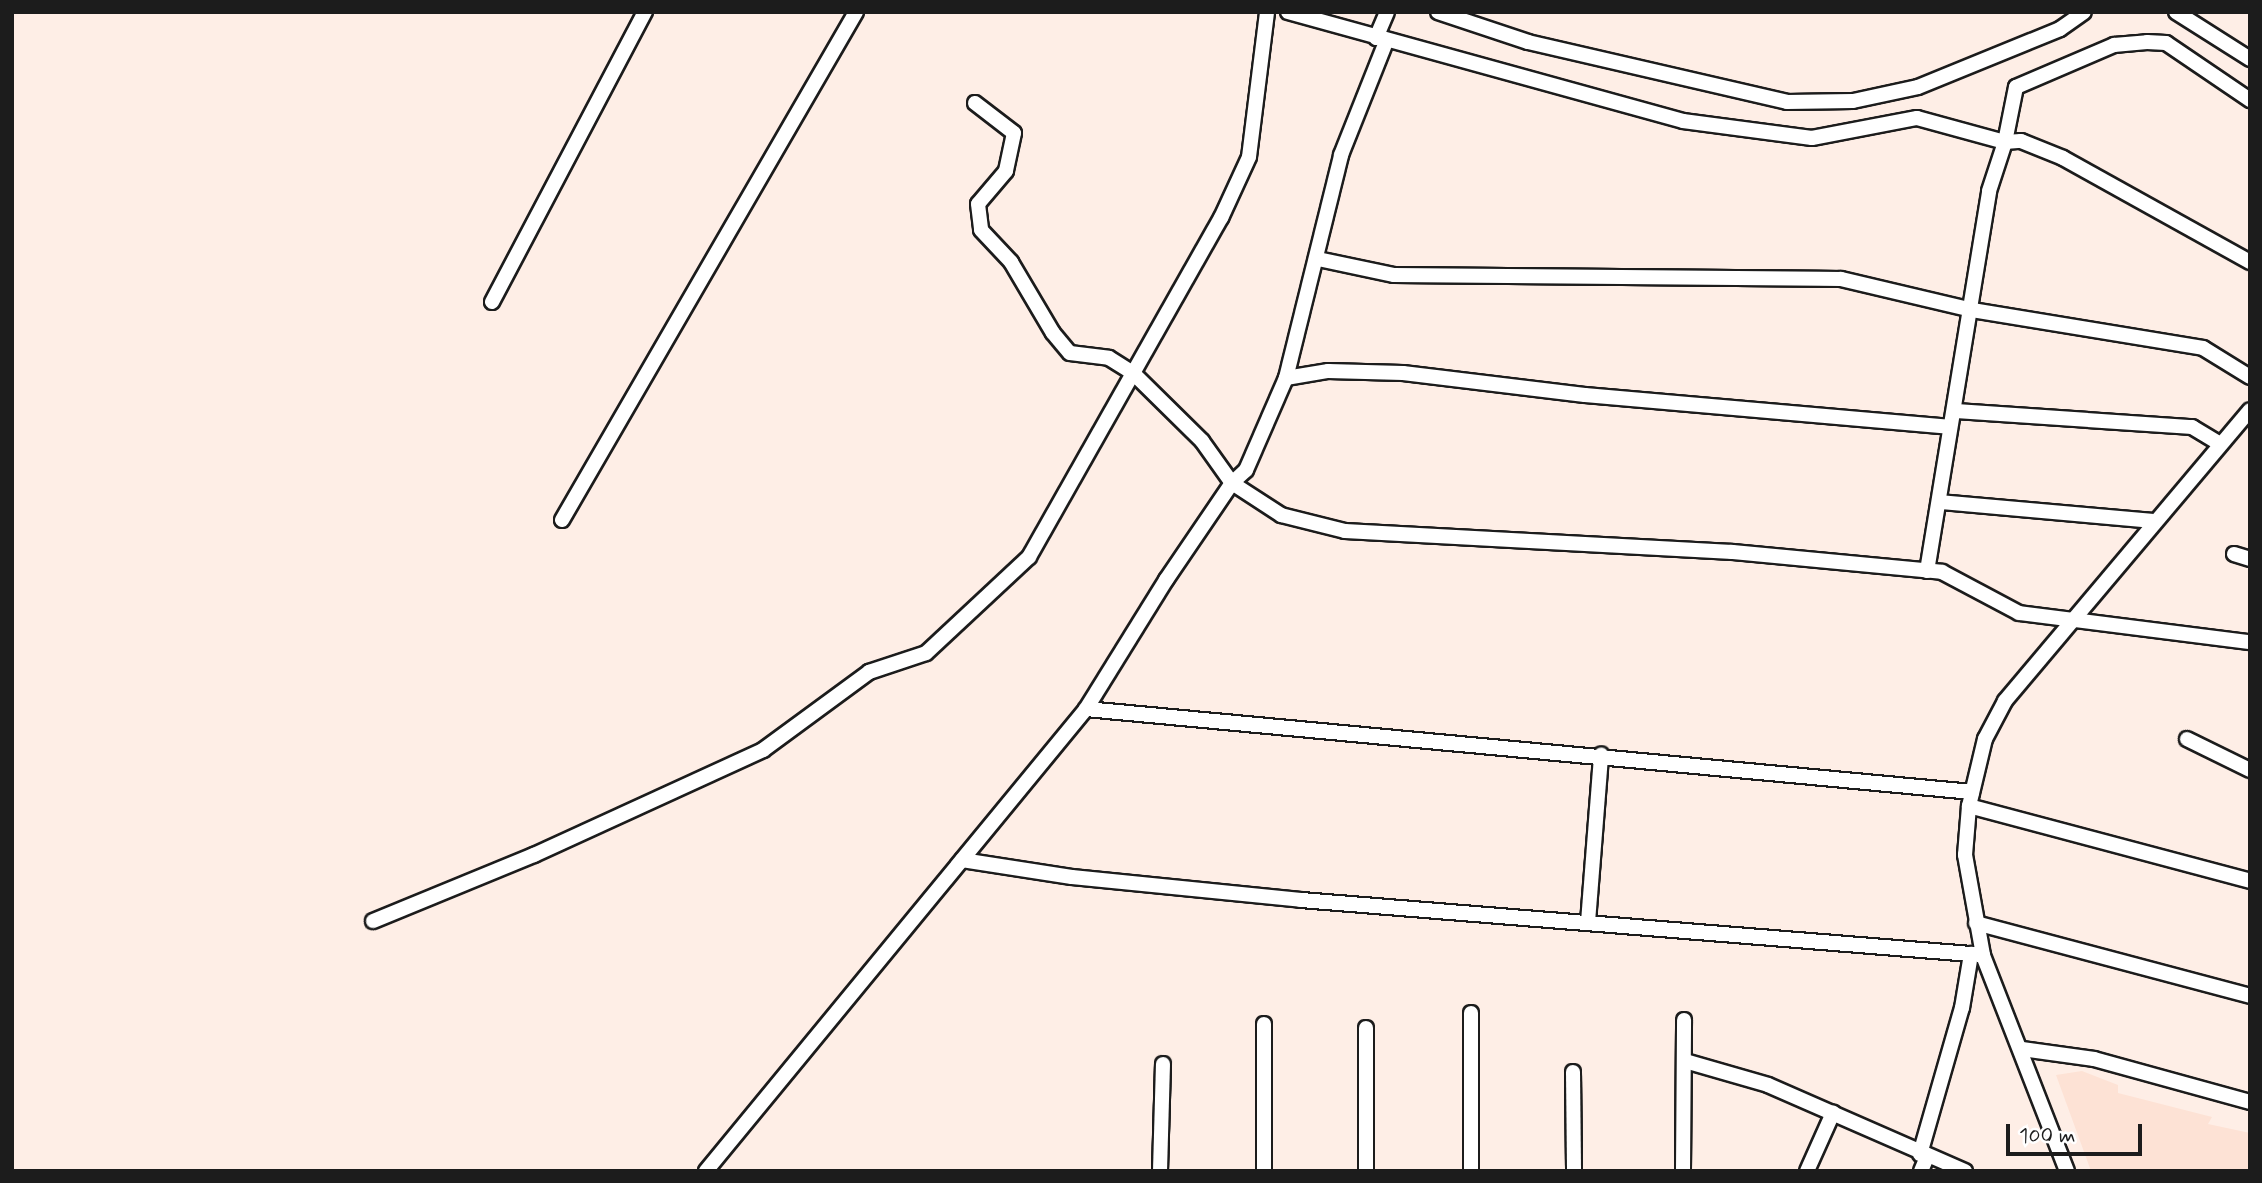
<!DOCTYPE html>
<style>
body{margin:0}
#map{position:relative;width:2262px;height:1183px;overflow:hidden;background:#feeee6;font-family:Mynerve,sans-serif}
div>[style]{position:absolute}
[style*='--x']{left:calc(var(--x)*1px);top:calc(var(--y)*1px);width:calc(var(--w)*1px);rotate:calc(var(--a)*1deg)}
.built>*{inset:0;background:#fde2d5}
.roads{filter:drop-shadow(2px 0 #1c1c1c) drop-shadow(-2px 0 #1c1c1c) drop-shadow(0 2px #1c1c1c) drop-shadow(0 -2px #1c1c1c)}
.minor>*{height:14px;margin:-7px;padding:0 7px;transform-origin:7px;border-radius:7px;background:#fff}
span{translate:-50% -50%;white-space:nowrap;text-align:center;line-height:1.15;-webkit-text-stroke:5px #fff;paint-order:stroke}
.frame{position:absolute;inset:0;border:14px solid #1c1c1c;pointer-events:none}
.scale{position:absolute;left:2006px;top:1124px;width:136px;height:32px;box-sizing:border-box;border:4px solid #1c1c1c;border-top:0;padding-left:9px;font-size:21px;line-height:24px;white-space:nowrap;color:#1c1c1c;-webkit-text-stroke:5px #fff;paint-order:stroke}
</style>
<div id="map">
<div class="built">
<i style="clip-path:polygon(2082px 1071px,2118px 1085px,2118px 1093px,2212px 1117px,2208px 1124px,2250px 1133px,2250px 1171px,2091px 1171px,2056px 1075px)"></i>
</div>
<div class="roads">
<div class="minor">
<i style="--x:1288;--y:12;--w:410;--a:15.4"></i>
<i style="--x:1683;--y:121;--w:130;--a:7.5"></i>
<i style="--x:1812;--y:138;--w:107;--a:-10.8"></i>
<i style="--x:1917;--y:118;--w:91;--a:15.3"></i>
<i style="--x:2005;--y:142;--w:16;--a:-4"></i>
<i style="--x:2021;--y:141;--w:45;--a:22"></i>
<i style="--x:2063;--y:158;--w:214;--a:29.1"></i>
<i style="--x:1438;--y:12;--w:95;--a:18.4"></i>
<i style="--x:1528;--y:42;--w:266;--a:13"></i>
<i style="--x:1787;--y:102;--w:66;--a:-0.9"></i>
<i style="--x:1853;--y:101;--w:66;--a:-12.2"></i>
<i style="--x:1918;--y:87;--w:153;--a:-22.2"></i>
<i style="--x:2060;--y:29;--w:29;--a:-35"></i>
<i style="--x:2176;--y:12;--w:88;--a:32.4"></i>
<i style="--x:1376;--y:38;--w:28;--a:-67"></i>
<i style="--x:975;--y:103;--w:49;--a:37.6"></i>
<i style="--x:1014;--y:133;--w:39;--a:102"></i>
<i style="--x:1006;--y:171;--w:43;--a:130.3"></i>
<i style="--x:978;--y:204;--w:26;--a:83"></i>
<i style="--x:981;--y:230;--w:44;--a:46.8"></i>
<i style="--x:1011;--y:262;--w:82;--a:59.4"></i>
<i style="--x:1053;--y:333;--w:26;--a:50"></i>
<i style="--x:1070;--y:353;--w:39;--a:7"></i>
<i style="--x:1109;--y:358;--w:28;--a:32"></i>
<i style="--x:1133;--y:373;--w:97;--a:44.6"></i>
<i style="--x:1202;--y:441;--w:52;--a:54.5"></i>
<i style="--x:1232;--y:483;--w:59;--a:33.1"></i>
<i style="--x:1281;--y:515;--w:66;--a:14"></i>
<i style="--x:1345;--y:531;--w:388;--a:3.1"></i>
<i style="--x:1732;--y:552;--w:211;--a:5.4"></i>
<i style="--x:1942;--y:572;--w:87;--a:28"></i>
<i style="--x:2019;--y:613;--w:233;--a:7.2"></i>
<i style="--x:1318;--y:259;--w:78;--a:11.9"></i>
<i style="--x:1394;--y:275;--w:447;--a:0.5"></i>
<i style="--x:1841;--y:279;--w:135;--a:13.3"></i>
<i style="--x:1972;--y:310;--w:234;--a:9.3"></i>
<i style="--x:2203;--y:348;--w:55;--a:31.7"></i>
<i style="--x:492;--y:302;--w:328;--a:-62.2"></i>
<i style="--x:1286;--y:378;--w:43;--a:-9.5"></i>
<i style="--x:1328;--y:371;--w:75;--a:1.5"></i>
<i style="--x:1403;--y:373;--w:183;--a:6.9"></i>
<i style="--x:1585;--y:395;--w:365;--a:5"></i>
<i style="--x:1956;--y:411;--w:237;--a:3.9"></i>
<i style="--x:2192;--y:427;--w:31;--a:31"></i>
<i style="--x:1940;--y:502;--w:213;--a:5.1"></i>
<i style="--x:562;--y:520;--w:587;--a:-59.94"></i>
<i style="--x:2234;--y:554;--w:17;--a:17"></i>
<i style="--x:1927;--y:571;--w:385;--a:-80.7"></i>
<i style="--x:1989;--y:191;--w:52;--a:-71.9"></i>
<i style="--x:2005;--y:142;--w:56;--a:-78.7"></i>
<i style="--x:2016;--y:87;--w:107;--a:-23.2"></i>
<i style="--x:2114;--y:45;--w:33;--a:-5"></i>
<i style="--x:2147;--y:42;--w:19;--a:3"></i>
<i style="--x:2166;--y:43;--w:102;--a:34.2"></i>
<i style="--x:1086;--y:709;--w:890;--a:5.35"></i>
<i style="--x:2187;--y:739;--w:70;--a:26.2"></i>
<i style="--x:1969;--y:806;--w:291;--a:14.9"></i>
<i style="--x:962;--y:860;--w:111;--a:8.8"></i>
<i style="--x:1072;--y:877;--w:230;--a:5.7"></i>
<i style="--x:1301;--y:900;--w:684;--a:4.61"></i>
<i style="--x:373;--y:921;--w:174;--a:-22.3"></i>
<i style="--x:534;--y:855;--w:252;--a:-24.6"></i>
<i style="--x:763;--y:750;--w:132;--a:-36.3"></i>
<i style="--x:869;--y:672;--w:60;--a:-18.4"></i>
<i style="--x:926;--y:653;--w:141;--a:-43"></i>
<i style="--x:1029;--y:557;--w:390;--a:-60.5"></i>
<i style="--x:1221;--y:218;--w:67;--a:-65.3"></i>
<i style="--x:1249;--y:157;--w:146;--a:-82.9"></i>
<i style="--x:1588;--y:922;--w:168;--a:-85.5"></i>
<i style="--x:1976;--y:923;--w:284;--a:14.9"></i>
<i style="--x:1264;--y:1024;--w:147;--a:90"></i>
<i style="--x:1366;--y:1028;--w:143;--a:90"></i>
<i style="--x:2022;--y:1049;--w:73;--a:7.9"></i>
<i style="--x:2094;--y:1059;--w:162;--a:15.4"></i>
<i style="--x:1685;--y:1061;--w:86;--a:16.1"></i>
<i style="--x:1768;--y:1085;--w:215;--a:23.6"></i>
<i style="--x:1573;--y:1072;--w:99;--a:89.4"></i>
<i style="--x:1920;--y:1154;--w:152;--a:-74"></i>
<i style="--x:1962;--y:1008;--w:55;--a:-80.5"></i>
<i style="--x:706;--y:1171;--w:598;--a:-50.56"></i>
<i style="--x:1086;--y:709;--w:152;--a:-58.2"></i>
<i style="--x:1166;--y:580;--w:117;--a:-55.8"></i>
<i style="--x:1232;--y:483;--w:19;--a:-43"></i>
<i style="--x:1246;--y:470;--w:100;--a:-66.5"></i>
<i style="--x:1286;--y:378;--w:230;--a:-76.1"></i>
<i style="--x:1341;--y:155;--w:122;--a:-68.3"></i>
<i style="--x:1160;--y:1171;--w:107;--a:-88.4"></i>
<i style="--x:1471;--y:1171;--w:158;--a:-90"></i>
<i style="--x:1683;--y:1171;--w:151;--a:-89.6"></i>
<i style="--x:1807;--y:1171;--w:64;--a:-65.9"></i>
<i style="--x:1921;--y:1171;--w:15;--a:-67"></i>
<i style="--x:2067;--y:1171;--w:232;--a:-111.3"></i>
<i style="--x:1983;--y:955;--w:102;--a:-100.2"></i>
<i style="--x:1965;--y:855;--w:49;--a:-85.3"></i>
<i style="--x:1969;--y:806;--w:69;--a:-76.6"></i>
<i style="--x:1985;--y:739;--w:43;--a:-62.2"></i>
<i style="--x:2005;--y:701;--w:380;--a:-49.9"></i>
</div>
</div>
<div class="frame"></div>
<div class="scale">100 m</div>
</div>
